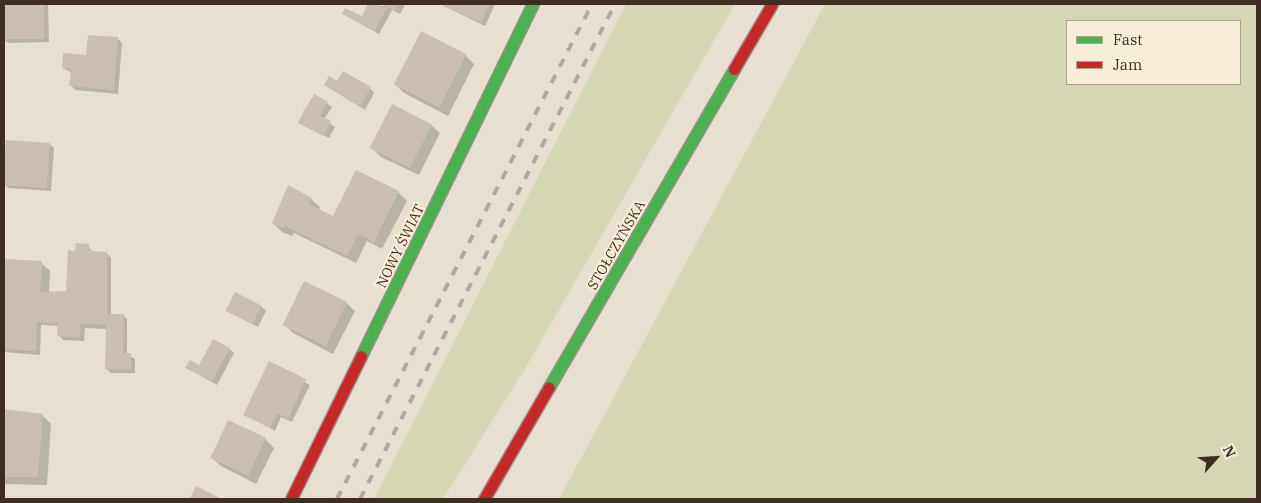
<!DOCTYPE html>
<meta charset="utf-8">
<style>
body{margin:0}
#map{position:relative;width:1261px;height:503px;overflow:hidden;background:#e7e0d1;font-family:"IBM Plex Serif",serif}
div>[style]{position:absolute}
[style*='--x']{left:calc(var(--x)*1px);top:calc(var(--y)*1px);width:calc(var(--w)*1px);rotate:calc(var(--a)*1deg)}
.green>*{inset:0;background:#d6d7b3}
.shadow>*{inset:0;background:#0003}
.building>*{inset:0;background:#cbbfb2;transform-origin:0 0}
.roads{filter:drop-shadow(1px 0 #9c958a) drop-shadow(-1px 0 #9c958a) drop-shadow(0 1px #9c958a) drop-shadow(0 -1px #9c958a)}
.fast>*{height:11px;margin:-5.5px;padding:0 5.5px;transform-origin:5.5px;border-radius:5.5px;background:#4caf50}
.jam>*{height:11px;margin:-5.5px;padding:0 5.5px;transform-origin:5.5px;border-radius:5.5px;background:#c62828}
.rail>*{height:4px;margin-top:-2px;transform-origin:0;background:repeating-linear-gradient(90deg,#afaaa2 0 9px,transparent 0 18px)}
span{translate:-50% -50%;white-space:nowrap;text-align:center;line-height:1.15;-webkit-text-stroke:4px #f7eed8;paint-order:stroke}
.street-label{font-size:14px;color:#3d2e20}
.frame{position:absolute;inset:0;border:5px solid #3d2e20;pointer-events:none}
.legend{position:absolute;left:1066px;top:20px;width:175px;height:65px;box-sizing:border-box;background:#f7eed8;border:1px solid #ada18e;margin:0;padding:6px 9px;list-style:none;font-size:15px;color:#3d2e20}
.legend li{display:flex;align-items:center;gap:10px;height:25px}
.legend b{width:25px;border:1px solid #ada18e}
.north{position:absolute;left:1191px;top:433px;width:50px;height:50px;-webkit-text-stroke:4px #f7eed8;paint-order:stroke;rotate:64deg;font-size:14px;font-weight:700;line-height:20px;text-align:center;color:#3d2e20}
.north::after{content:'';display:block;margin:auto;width:18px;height:22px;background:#3d2e20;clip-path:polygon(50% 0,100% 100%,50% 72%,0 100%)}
</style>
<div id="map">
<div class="green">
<i style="clip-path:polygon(626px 4px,735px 4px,525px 369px,443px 499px,374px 499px)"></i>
<i style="clip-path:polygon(evenodd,825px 4px,1257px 4px,1257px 499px,559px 499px,825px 4px,1067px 21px,1240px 21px,1240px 84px,1067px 84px,1067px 21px)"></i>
</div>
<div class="shadow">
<i style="clip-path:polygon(4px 4px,48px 4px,49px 42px,8px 43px,4px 39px)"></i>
<i style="clip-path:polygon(369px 4px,382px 6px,405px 5px,400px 14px,392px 10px,379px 34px,343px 14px,362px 18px)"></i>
<i style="clip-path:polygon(440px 4px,495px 4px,485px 26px)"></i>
<i style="clip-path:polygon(117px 38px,122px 43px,118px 94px,75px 90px,71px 85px,72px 73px,63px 68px)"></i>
<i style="clip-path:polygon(465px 55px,474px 64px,448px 116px,404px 93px,396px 85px)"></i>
<i style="clip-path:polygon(337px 83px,370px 88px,374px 93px,365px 110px,326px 85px)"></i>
<i style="clip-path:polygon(314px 95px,332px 107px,324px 119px,335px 127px,329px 138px,299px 123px)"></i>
<i style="clip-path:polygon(431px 125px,440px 133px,419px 175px,381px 157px,372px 148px)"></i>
<i style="clip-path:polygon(50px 144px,54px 148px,51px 191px,8px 188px,4px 184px)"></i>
<i style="clip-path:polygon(398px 192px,407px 201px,382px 249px,367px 241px,356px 263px,294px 233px,292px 236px,282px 232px,273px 223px,311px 199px,320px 207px,318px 210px,334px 218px)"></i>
<i style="clip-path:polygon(88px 245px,93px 253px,106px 253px,111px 258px,111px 315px,123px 315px,127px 319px,127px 354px,135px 359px,135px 373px,111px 373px,106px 368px,107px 329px,85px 328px,84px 341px,63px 340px,59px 335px,59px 326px,41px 325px,40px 355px,4px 352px,4px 260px,41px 263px,50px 271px,49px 293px,68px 292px,77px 252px)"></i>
<i style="clip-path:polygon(346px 303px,355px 311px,333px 354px,293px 333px,285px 325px)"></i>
<i style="clip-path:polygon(262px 307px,266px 311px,258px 327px,228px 311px)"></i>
<i style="clip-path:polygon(229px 349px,234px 353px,217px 385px,187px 368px,199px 366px)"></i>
<i style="clip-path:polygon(269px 363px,310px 385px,292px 422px,281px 417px,275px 431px,245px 414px)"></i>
<i style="clip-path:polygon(4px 410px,42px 415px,51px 424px,47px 485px,4px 484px)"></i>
<i style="clip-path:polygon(265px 439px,274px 448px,256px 484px,221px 466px,212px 458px)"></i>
</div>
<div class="building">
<i style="left:4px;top:4px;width:40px;height:35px"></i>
<i style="clip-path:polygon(368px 4px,387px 8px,374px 31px,342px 14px,345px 8px,362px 16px)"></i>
<i style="clip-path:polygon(381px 4px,399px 4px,395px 11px)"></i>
<i style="clip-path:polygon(440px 4px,489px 4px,481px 23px)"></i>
<i style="left:421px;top:31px;width:51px;height:60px;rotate:27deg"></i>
<i style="clip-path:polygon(88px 35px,118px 37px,114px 90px,69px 86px,71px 69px,62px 68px,63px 53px,86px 55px)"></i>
<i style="clip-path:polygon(343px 71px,371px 87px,360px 107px,324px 85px,329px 76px,337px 81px)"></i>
<i style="clip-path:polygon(314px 94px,328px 102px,320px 116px,331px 121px,323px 136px,298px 123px,305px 108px,313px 111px,306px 108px)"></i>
<i style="left:392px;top:104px;width:45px;height:49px;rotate:27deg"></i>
<i style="left:6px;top:140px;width:44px;height:45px;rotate:4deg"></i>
<i style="clip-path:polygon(356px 170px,399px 191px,374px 242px,358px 234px,347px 256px,285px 226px,283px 228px,272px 223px,288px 185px,312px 198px,309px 204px,333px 216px)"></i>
<i style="clip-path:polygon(76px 243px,89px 244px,89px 251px,107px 252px,107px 314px,124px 314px,123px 353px,131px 353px,131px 369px,105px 369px,106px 325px,81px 324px,79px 337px,57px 336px,58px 323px,37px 322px,36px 351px,4px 349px,4px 259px,42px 261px,40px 292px,66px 291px,68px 250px,75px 251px)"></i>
<i style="left:304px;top:281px;width:48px;height:49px;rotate:26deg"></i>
<i style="left:235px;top:292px;width:30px;height:21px;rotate:27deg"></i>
<i style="clip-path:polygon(213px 339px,230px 348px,212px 381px,185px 368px,190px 360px,199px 365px)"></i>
<i style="clip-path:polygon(269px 361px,306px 379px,288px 419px,277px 413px,270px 428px,243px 415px)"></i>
<i style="clip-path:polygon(4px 409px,43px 414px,38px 477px,4px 477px)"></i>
<i style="left:228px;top:420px;width:42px;height:42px;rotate:25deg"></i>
<i style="clip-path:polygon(196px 486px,222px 499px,190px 499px)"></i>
</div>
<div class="roads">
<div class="fast">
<i style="--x:361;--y:356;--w:392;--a:-64"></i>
<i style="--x:549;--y:387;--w:368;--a:-59.8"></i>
</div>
<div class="jam">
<i style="--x:734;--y:69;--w:75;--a:-59.7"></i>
<i style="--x:291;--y:499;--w:159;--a:-63.9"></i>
<i style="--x:484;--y:499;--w:129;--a:-59.9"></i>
</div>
</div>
<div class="rail">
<i style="--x:337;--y:499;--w:557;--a:-62.74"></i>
<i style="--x:360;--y:499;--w:557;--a:-62.74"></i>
</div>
<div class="street-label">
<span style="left:616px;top:245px;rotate:-60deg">STOŁCZYŃSKA</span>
<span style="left:400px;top:246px;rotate:-64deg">NOWY ŚWIAT</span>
</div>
<div class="frame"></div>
<ul class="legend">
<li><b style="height:6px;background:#4caf50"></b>Fast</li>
<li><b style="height:6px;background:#c62828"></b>Jam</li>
</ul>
<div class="north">N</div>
</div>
